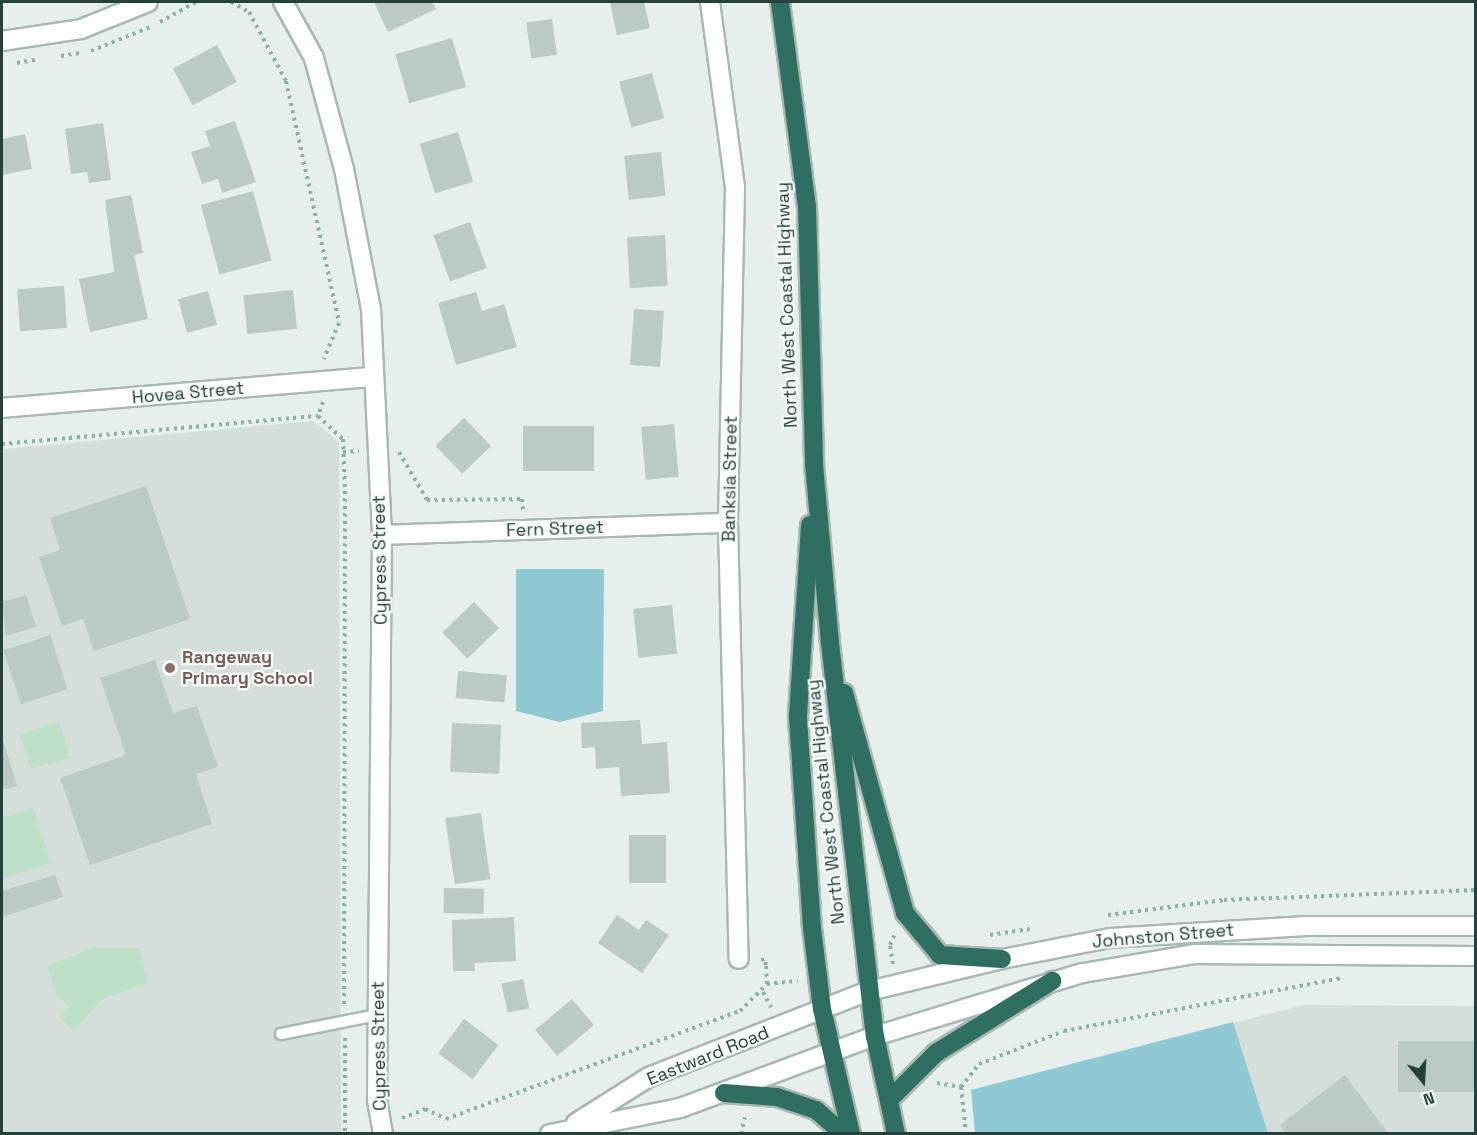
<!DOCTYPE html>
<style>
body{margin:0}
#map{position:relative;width:1477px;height:1135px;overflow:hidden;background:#e6efeb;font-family:"Space Grotesk",sans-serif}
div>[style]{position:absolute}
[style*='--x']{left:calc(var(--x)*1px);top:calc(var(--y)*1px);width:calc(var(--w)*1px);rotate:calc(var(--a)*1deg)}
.built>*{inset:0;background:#d4dfda}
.green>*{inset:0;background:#bfe0c8;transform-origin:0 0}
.water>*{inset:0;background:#8ec9d4}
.building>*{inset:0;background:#bbcac4;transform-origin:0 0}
.path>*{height:4px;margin-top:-2px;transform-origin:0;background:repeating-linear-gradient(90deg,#86b3a5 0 3px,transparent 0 7.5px)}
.roads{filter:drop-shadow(2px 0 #a8b8b2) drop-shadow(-2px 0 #a8b8b2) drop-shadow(0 2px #a8b8b2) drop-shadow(0 -2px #a8b8b2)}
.lane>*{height:10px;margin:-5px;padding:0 5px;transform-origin:5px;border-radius:5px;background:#fff}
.street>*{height:18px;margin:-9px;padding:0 9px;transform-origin:9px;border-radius:9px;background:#fff}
.secondary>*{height:18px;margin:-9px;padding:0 9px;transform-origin:9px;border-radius:9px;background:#fff}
.highway>*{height:18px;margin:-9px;padding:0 9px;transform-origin:9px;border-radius:9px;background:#2f6f62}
.dots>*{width:16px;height:16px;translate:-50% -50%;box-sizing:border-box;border:3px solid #f7fbf9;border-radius:50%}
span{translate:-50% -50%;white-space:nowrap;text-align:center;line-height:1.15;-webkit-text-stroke:4.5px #f7fbf9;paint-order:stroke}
.street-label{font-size:18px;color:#24423a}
.education-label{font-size:18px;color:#785e54;font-weight:700}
.left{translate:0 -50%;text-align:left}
.frame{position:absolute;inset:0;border:3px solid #24423a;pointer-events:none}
.north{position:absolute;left:1393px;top:1051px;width:60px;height:60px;-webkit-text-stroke:4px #f7fbf9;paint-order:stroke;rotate:162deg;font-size:16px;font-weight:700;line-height:24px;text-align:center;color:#24423a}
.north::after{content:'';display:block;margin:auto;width:21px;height:27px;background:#24423a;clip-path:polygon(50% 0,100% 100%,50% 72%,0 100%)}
</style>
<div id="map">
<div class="built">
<i style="clip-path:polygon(313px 421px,339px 442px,341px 1133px,2px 1134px,2px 449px)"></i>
<i style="clip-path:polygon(1304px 1005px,1475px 1006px,1475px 1133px,1268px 1133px,1233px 1023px)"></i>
</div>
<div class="green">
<i style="left:59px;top:722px;width:37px;height:41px;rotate:73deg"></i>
<i style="clip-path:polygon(33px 808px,51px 863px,2px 879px,2px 818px)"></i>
<i style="clip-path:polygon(93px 948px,140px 948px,147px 983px,101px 1000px,74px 1031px,59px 1017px,70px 1007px,56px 995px,47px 966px)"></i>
</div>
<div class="water">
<i style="clip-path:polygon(516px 569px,604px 569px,603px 711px,560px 722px,516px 711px)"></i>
<i style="clip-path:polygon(1233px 1022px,1268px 1133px,975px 1133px,971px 1090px)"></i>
</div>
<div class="building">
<i style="clip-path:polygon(374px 2px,432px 2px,436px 9px,388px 32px)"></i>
<i style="clip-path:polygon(610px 2px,644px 2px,650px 28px,617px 35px)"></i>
<i style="left:552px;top:19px;width:36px;height:26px;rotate:82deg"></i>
<i style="left:452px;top:38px;width:51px;height:59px;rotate:74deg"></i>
<i style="left:217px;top:45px;width:42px;height:50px;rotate:62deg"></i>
<i style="left:652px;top:73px;width:47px;height:34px;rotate:75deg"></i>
<i style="clip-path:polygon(235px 121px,256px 182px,222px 193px,218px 179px,202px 184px,191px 152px,210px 146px,205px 131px)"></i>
<i style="clip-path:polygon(103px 123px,111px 180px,89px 183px,87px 172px,71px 174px,65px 129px)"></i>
<i style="left:458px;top:132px;width:52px;height:40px;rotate:73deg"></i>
<i style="clip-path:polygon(25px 134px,32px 169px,2px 175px,2px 139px)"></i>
<i style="left:661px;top:152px;width:44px;height:37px;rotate:84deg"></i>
<i style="left:253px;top:191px;width:72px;height:54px;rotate:75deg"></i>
<i style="clip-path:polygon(131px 195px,143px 253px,134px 255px,148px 319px,90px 332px,79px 279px,114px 272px,105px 200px)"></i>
<i style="left:470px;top:222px;width:49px;height:39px;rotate:70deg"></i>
<i style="left:665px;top:235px;width:51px;height:38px;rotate:87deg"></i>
<i style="left:64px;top:286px;width:42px;height:47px;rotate:86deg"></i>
<i style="left:293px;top:290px;width:39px;height:50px;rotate:84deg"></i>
<i style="left:208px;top:291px;width:35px;height:31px;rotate:75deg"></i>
<i style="clip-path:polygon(476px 292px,482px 311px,504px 304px,517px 347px,456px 365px,438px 303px)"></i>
<i style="left:634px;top:309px;width:30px;height:56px;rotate:4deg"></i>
<i style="left:464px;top:418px;width:39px;height:40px;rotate:46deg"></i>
<i style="left:674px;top:424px;width:53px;height:33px;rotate:85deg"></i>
<i style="left:523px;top:426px;width:71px;height:45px"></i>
<i style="clip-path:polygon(146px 486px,190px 619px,94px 651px,83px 619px,62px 626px,39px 557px,60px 550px,50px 518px)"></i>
<i style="clip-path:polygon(26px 595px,36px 627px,6px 636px,2px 602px)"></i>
<i style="left:474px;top:602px;width:36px;height:44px;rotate:46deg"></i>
<i style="left:672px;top:605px;width:49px;height:39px;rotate:84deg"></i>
<i style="left:50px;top:635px;width:57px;height:49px;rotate:72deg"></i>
<i style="clip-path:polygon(155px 660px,173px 713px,197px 706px,218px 767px,196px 774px,212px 824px,90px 865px,60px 778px,126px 755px,100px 678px)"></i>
<i style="left:458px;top:671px;width:49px;height:27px;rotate:5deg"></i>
<i style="clip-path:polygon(640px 720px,642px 744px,667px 742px,670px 793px,621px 796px,619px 767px,596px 769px,595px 747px,582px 748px,581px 723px)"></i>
<i style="left:452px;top:723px;width:49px;height:49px;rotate:2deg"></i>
<i style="clip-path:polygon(2px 737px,17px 786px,2px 790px)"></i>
<i style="left:481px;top:813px;width:67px;height:36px;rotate:82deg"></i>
<i style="left:629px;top:835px;width:37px;height:48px"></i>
<i style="clip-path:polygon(55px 875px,63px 897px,2px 917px,2px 891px)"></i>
<i style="left:444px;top:888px;width:40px;height:25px;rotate:1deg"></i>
<i style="clip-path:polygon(617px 915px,639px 930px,646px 920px,669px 935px,642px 973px,598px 943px)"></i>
<i style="clip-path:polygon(514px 917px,516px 961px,474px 963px,475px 971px,453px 971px,452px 920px)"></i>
<i style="left:523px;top:979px;width:30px;height:22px;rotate:78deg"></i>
<i style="left:572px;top:999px;width:34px;height:48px;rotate:50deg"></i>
<i style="left:464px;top:1019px;width:43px;height:43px;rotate:37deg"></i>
<i style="left:1476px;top:1041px;width:51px;height:78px;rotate:90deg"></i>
<i style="clip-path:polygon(1345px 1075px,1389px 1134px,1286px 1134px,1280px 1125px)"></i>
</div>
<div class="path">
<i style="--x:231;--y:2;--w:21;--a:29"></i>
<i style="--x:249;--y:12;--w:78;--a:61.8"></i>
<i style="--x:286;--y:81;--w:248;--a:77.6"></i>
<i style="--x:339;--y:323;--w:39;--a:113"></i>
<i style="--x:160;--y:22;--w:41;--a:-29.1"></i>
<i style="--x:91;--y:51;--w:67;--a:-22"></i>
<i style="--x:61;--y:56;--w:20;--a:-9"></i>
<i style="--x:17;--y:63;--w:22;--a:-10"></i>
<i style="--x:323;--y:402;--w:15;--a:110"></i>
<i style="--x:318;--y:416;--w:34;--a:43"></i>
<i style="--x:343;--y:439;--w:52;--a:87.8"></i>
<i style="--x:345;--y:491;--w:513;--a:90.11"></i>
<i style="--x:2;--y:444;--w:317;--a:-5.1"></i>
<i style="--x:343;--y:452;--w:16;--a:-4"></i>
<i style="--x:399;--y:452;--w:56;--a:59.7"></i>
<i style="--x:427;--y:500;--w:95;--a:-0.6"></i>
<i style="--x:522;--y:499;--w:12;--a:85"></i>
<i style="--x:1108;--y:915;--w:117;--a:-7.4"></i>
<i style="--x:1224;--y:900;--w:252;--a:-2.3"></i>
<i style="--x:990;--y:935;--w:40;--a:-8.5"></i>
<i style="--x:893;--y:964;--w:19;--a:-99"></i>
<i style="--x:890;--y:945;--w:12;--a:-66"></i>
<i style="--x:767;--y:984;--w:31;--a:-6"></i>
<i style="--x:763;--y:992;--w:17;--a:62"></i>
<i style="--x:345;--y:1038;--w:96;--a:90"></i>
<i style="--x:937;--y:1083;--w:24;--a:9"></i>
<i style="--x:961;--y:1087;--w:47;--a:83.9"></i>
<i style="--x:961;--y:1087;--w:29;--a:-52"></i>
<i style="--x:979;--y:1064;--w:91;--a:-21.2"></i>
<i style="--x:1064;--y:1031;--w:284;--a:-10.8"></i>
<i style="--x:402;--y:1118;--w:25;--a:-21"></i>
<i style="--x:425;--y:1109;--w:23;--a:25"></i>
<i style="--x:446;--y:1119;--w:313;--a:-20.2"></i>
<i style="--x:740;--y:1011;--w:38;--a:-45"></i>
<i style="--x:767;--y:984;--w:19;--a:-93"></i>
<i style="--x:766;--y:965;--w:6;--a:-108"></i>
<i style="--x:764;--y:959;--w:5;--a:158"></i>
<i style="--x:741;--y:1134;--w:17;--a:-77"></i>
</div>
<div class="roads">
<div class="lane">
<i style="--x:281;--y:1034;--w:98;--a:-11.2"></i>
</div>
<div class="street">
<i style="--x:283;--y:2;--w:64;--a:61"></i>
<i style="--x:314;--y:58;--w:115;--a:74.9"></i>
<i style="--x:344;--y:169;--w:143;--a:79.1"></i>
<i style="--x:371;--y:309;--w:226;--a:87.2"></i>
<i style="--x:382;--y:535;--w:565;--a:90.51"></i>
<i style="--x:377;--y:1100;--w:35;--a:80"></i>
<i style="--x:710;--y:2;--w:187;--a:82.3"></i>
<i style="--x:735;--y:187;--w:336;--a:91.2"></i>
<i style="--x:728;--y:523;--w:436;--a:88.6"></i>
<i style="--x:2;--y:41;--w:80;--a:-8.6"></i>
<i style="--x:81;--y:29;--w:72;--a:-21.9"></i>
<i style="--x:2;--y:408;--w:373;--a:-4.8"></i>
<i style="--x:382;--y:535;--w:346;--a:-2"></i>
</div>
<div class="secondary">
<i style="--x:576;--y:1123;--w:86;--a:-32.2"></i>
<i style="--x:649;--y:1077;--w:236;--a:-21.4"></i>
<i style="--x:869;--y:991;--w:137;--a:-13.5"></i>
<i style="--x:1002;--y:959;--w:110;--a:-11"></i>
<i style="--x:1110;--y:938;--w:196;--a:-3.5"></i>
<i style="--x:1306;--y:926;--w:170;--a:0"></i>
<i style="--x:550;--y:1134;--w:133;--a:-11.3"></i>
<i style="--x:680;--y:1108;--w:208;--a:-20.3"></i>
<i style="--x:875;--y:1036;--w:217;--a:-16.9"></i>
<i style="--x:1083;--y:973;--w:114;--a:-9.6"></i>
<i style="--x:1195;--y:954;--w:281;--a:0.4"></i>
</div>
<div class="highway">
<i style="--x:780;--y:2;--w:207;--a:82.5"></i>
<i style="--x:807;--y:207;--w:257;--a:88.4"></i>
<i style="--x:814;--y:464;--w:180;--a:84.9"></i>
<i style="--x:830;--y:643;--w:396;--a:83.5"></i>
<i style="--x:875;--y:1036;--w:100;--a:77.9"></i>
<i style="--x:810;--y:525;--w:193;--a:93.6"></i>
<i style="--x:798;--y:718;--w:210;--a:86.2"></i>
<i style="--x:812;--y:928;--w:82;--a:83"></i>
<i style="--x:822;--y:1009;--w:128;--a:76.9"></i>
<i style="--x:844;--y:693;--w:228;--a:74.5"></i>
<i style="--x:905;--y:913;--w:55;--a:50.2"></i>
<i style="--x:940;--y:955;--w:62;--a:3.7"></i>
<i style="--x:724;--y:1093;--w:53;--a:4.3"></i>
<i style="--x:777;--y:1097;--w:41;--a:18.4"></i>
<i style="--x:816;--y:1110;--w:37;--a:41"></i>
<i style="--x:889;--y:1100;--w:66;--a:-45"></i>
<i style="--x:936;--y:1053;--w:137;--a:-31.8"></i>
</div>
</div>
<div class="dots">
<i style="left:170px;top:668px;background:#8d6e63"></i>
</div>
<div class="street-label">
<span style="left:787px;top:305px;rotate:-92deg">North West Coastal Highway</span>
<span style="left:188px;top:393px;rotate:-5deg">Hovea Street</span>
<span style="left:730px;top:479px;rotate:-89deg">Banksia Street</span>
<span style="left:555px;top:529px;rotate:-2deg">Fern Street</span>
<span style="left:380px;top:560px;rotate:-91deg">Cypress Street</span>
<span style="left:826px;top:802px;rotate:-96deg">North West Coastal Highway</span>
<span style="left:1163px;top:936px;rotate:-5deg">Johnston Street</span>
<span style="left:379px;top:1046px;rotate:-91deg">Cypress Street</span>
<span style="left:708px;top:1056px;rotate:-22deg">Eastward Road</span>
</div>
<div class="education-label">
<span class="left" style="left:182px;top:668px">Rangeway<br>Primary School</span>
</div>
<div class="frame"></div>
<div class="north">N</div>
</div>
